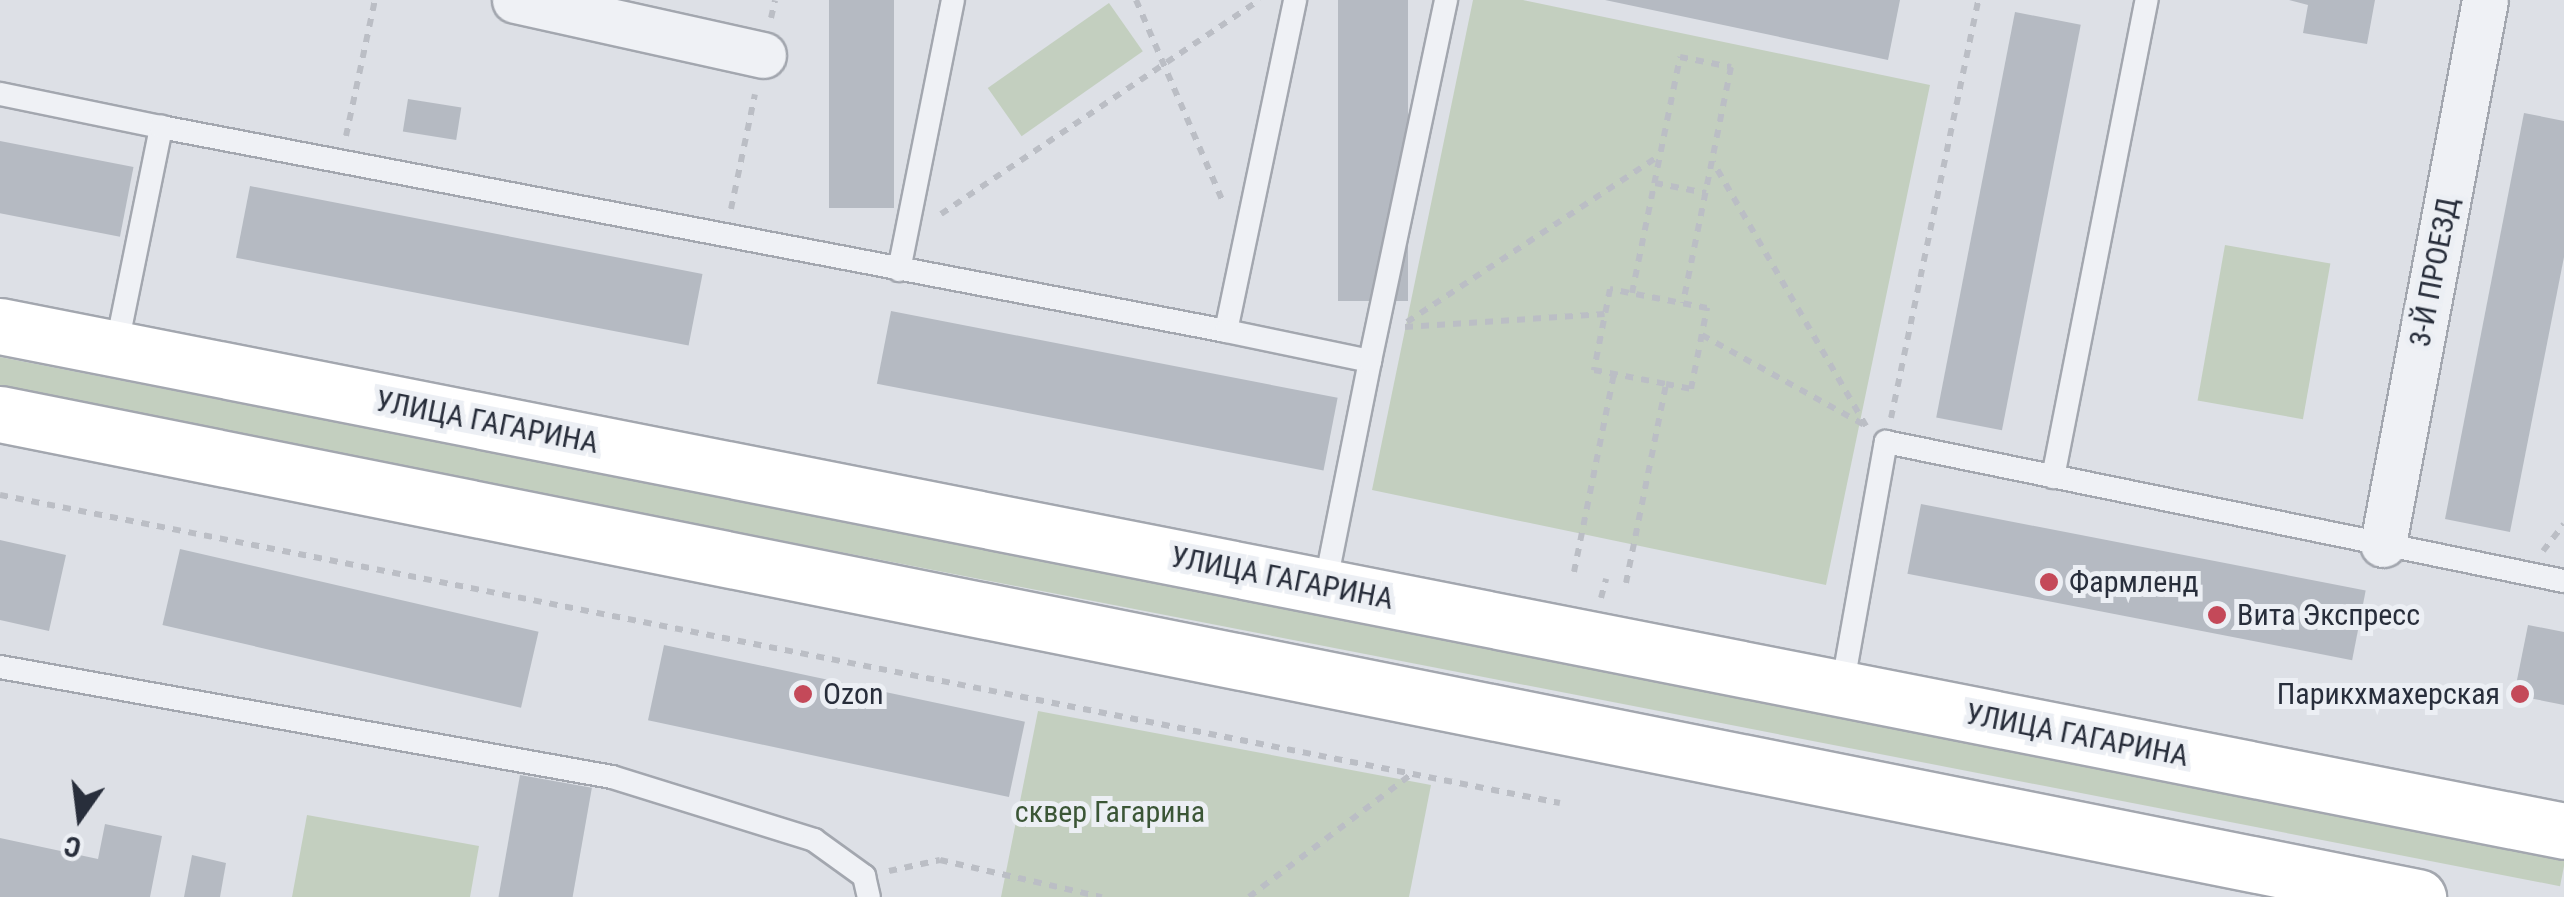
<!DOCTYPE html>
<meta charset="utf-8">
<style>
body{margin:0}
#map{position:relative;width:2564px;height:897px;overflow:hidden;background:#dde0e6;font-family:"Roboto Condensed",sans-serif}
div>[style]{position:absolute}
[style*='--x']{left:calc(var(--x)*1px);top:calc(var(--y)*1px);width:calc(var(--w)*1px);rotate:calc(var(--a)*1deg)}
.green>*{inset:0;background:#c3cfbf;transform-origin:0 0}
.building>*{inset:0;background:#b5bac2;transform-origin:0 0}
.path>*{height:6px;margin-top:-3px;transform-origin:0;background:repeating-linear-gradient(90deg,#bbbec5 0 8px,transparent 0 16px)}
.roads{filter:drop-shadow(2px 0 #a3a7af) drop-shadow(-2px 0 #a3a7af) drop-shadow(0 2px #a3a7af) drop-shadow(0 -2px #a3a7af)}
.service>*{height:22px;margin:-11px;padding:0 11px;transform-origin:11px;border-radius:11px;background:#eff1f5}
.minor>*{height:45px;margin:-22.5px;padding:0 22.5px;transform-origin:22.5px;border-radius:22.5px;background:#eff1f5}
.primary>*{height:55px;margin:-27.5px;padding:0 27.5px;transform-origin:27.5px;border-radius:27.5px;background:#fff}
.dots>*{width:28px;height:28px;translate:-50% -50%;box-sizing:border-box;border:5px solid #eceff4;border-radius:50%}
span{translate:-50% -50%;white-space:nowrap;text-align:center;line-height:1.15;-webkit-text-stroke:10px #eceff4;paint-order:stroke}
.street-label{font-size:30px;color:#282e3b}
.poi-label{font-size:30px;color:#282e3b}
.left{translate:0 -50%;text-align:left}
.right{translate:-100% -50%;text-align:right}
.park-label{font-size:30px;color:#3b5636}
.north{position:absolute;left:30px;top:767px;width:100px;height:100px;-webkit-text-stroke:8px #eceff4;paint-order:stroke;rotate:194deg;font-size:28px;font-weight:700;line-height:40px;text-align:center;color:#282e3b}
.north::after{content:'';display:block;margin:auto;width:35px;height:45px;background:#282e3b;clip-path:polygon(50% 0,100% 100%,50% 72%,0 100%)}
</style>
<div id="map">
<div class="green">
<i style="clip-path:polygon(1473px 0,1523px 0,1930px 85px,1826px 585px,1372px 490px)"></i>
<i style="left:1109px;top:3px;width:59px;height:148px;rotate:55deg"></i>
<i style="left:2225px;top:245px;width:107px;height:158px;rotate:10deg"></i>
<i style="left:0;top:357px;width:2614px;height:31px;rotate:11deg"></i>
<i style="clip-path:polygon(1038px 711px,1431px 785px,1409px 897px,1001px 897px)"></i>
<i style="clip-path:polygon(307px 815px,479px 846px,470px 897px,292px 897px)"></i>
</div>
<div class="building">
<i style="left:829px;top:0;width:65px;height:208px"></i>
<i style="left:1338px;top:0;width:70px;height:301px"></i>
<i style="clip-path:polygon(1605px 0,1900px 0,1888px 60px)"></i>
<i style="clip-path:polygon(2289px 0,2375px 0,2367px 44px,2303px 33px,2308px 5px)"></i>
<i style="left:2015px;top:12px;width:67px;height:413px;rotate:11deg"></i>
<i style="left:408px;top:99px;width:54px;height:33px;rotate:9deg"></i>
<i style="clip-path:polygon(2524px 113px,2564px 121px,2564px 257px,2510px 532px,2445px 519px)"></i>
<i style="left:0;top:141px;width:136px;height:71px;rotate:11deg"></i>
<i style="left:250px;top:186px;width:461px;height:73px;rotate:11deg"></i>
<i style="left:891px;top:311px;width:455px;height:74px;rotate:11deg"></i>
<i style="left:1921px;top:504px;width:453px;height:71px;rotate:11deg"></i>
<i style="clip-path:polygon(0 540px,66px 555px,49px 631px,0 620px)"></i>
<i style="left:180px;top:549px;width:368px;height:78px;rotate:13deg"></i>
<i style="clip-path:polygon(2528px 625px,2564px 632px,2564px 705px,2514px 695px)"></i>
<i style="left:664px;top:645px;width:369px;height:77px;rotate:12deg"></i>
<i style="left:520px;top:775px;width:73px;height:124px;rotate:10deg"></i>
<i style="clip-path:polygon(105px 824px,162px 836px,150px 897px,0 897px,0 838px,98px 859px)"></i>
<i style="clip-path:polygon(192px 855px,226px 863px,220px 897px,184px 897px)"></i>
</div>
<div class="path">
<i style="--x:1136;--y:0;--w:220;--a:66.7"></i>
<i style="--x:771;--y:18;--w:18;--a:-77"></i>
<i style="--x:346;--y:136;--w:139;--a:-78"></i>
<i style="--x:1655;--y:183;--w:52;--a:11.1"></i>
<i style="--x:731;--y:209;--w:117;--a:-78.2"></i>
<i style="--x:941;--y:214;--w:384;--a:-33.9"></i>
<i style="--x:1632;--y:293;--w:241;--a:-78.5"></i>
<i style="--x:1680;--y:57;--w:52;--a:11.1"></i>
<i style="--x:1731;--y:67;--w:241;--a:101.5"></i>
<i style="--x:1407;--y:322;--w:303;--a:-33.4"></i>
<i style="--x:1405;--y:327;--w:200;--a:-3.7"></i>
<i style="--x:1702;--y:335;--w:188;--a:29"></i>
<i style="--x:1866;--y:426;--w:305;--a:-120.1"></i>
<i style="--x:1891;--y:418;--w:427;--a:-78.2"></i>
<i style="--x:0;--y:495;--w:1590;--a:11.17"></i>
<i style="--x:2543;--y:551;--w:34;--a:-52"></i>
<i style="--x:1574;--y:572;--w:202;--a:-78.6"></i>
<i style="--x:1626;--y:583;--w:203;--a:-78.6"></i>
<i style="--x:1666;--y:384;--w:25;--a:11"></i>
<i style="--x:1691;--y:389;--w:83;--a:-78.8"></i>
<i style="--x:1707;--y:308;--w:99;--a:-168.9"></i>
<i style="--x:1610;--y:289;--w:83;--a:101.2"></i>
<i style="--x:1594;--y:370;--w:73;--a:11"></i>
<i style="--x:1601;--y:598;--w:20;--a:-75"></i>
<i style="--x:889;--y:871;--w:52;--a:-12.2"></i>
<i style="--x:940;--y:860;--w:166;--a:12.9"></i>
<i style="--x:1249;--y:897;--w:207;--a:-37.1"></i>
</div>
<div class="roads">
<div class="service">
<i style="--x:0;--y:94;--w:164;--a:11.6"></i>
<i style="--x:899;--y:270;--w:275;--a:-78.7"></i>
<i style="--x:1226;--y:331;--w:338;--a:-78.2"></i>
<i style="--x:116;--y:349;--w:227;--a:-78.5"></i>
<i style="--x:161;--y:127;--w:1084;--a:10.84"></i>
<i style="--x:1226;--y:331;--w:147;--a:11.8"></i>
<i style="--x:1370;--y:361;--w:230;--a:101.3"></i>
<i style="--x:1370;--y:361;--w:369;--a:-78.1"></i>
<i style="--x:2053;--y:477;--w:486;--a:-78.9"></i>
<i style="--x:0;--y:667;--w:622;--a:10.19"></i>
<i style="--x:612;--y:777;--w:212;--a:17.3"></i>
<i style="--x:814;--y:840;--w:62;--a:35.8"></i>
<i style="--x:864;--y:876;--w:22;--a:77"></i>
<i style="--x:1842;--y:688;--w:250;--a:-79.9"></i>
<i style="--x:1886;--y:442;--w:692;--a:11.59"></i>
</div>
<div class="minor">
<i style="--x:515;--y:0;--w:254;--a:12.5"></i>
<i style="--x:2383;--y:544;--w:553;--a:-79.38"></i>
</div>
<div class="primary">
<i style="--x:0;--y:326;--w:2613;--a:11.14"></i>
<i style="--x:0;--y:414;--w:2466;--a:11.3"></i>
</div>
</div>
<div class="dots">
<i style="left:2049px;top:582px;background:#c44959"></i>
<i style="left:2217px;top:615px;background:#c44959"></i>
<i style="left:803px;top:694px;background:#c44959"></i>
<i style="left:2520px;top:694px;background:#c44959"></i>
</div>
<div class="street-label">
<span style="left:2434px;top:272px;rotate:-79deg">3-Й ПРОЕЗД</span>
<span style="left:487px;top:422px;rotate:11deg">УЛИЦА ГАГАРИНА</span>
<span style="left:1282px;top:578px;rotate:11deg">УЛИЦА ГАГАРИНА</span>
<span style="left:2077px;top:735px;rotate:11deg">УЛИЦА ГАГАРИНА</span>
</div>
<div class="poi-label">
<span class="left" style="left:2069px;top:582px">Фармленд</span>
<span class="left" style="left:2237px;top:615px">Вита Экспресс</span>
<span class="left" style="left:823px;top:694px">Ozon</span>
<span class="right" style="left:2500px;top:694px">Парикхмахерская</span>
</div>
<div class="park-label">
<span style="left:1110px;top:812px">сквер Гагарина</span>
</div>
<div class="north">С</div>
</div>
